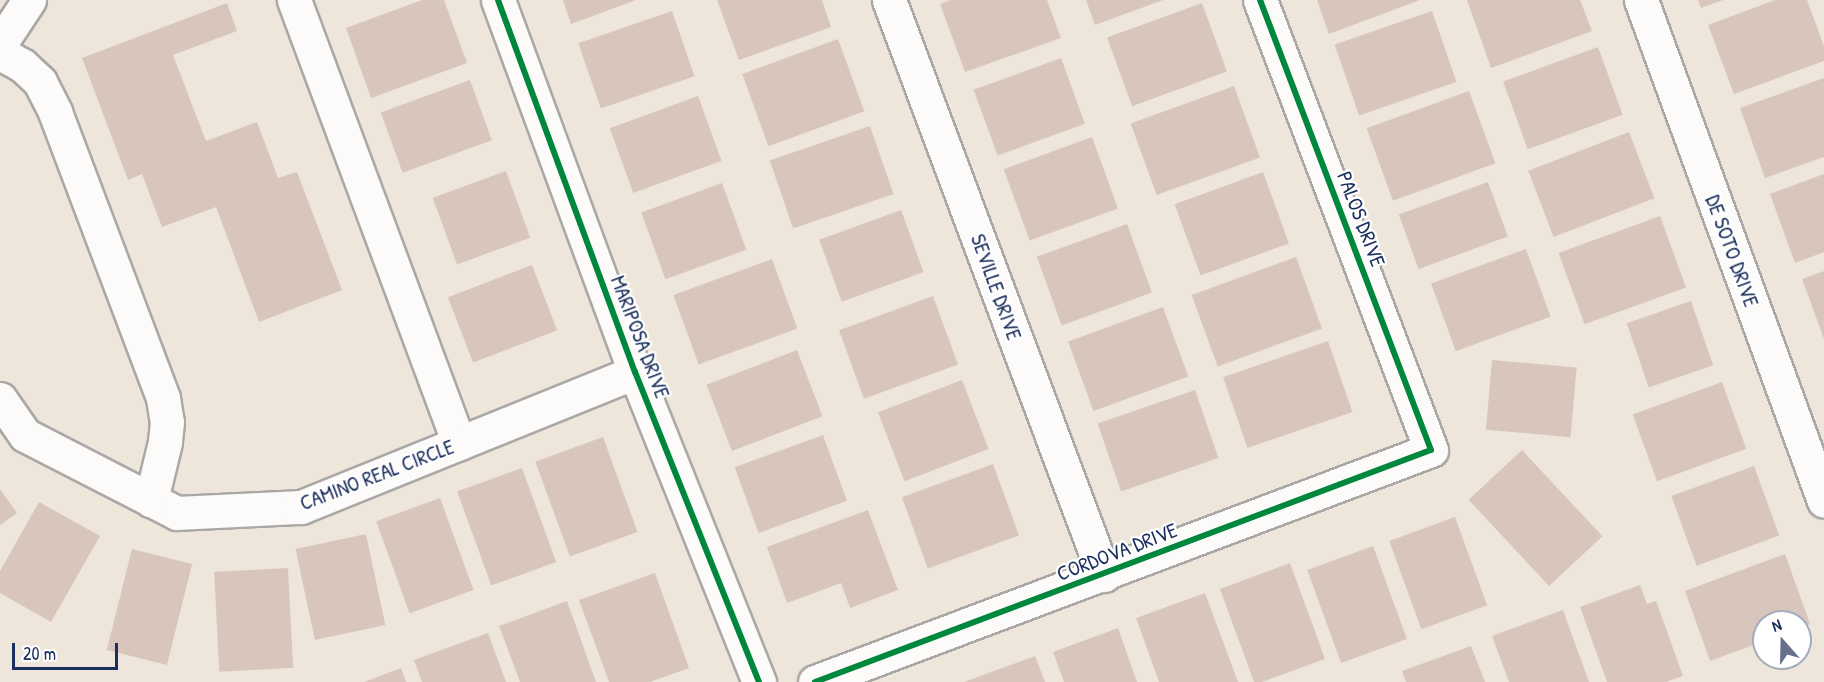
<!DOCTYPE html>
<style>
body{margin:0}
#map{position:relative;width:1824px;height:682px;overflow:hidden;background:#eee6da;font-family:"Patrick Hand",sans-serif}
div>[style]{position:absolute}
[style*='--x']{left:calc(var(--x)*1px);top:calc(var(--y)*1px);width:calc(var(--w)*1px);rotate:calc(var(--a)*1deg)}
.building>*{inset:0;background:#d8c6bd;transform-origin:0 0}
.roads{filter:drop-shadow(2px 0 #aaa8a7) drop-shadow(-2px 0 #aaa8a7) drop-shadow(0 2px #aaa8a7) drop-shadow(0 -2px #aaa8a7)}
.minor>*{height:33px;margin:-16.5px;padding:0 16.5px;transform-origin:16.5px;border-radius:16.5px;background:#fcfbf9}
.cycleway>*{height:6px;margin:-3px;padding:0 3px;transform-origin:3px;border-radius:3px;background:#00873e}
span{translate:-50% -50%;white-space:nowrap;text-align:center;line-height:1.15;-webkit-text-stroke:4.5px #fff;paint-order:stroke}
.street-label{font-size:21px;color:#1b2f5e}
.north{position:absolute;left:1752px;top:610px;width:60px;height:60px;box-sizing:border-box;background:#fff;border:2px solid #a4acbf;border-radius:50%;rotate:340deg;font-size:16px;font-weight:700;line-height:24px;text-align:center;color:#1b2f5e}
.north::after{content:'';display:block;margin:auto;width:21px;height:27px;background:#656f89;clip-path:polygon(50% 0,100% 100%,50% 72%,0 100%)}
.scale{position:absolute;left:12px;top:643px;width:106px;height:27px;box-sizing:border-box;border:3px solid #1b2f5e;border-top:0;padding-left:8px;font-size:18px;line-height:21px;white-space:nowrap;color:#1b2f5e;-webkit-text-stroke:4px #fff;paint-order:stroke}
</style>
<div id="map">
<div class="building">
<i style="clip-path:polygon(422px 0,444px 0,467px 63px,371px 98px,346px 28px)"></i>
<i style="clip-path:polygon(563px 0,636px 0,571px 24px)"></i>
<i style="clip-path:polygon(717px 0,822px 0,831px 27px,739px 60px)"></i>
<i style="clip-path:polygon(951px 0,1047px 0,1061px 38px,965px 72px,940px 4px)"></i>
<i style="clip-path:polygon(1086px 0,1163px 0,1095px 25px)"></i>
<i style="clip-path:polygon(1317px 0,1420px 0,1329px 34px)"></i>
<i style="clip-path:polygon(1467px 0,1580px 0,1592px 31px,1491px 68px)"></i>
<i style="clip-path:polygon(1698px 0,1723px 0,1701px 8px)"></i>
<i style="clip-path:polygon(1775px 0,1807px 0,1824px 46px,1824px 61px,1734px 94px,1708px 25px)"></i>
<i style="clip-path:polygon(227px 3px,237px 31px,173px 55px,206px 141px,257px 122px,278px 178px,297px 172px,342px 290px,259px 322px,216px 207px,162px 227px,142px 174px,128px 180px,82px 58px)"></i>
<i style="left:1202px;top:3px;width:73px;height:101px;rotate:70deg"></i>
<i style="left:672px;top:11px;width:69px;height:99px;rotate:71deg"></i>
<i style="left:1432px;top:11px;width:75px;height:103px;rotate:71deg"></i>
<i style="left:838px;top:39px;width:77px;height:102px;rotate:70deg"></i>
<i style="left:1598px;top:47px;width:72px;height:101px;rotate:70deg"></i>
<i style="left:1061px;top:58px;width:70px;height:93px;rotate:70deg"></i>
<i style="clip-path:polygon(1824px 78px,1824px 157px,1765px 178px,1740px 108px)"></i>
<i style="left:470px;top:80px;width:64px;height:95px;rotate:70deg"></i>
<i style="left:1234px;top:86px;width:76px;height:110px;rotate:70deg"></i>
<i style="left:1469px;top:91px;width:77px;height:109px;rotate:70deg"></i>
<i style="left:698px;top:96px;width:69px;height:94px;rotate:70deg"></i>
<i style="left:870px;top:126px;width:72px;height:106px;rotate:71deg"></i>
<i style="left:1629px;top:132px;width:71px;height:108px;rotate:69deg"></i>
<i style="left:1092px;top:137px;width:76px;height:94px;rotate:70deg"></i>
<i style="left:506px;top:171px;width:71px;height:78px;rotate:70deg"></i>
<i style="left:1263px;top:172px;width:76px;height:94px;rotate:70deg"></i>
<i style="clip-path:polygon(1824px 174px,1824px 252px,1795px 263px,1770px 194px)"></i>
<i style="left:1488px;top:182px;width:58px;height:95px;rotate:70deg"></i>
<i style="left:722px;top:183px;width:71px;height:86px;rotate:70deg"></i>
<i style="left:901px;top:210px;width:66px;height:87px;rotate:70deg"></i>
<i style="left:1660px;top:216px;width:76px;height:108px;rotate:70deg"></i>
<i style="left:1127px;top:224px;width:73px;height:96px;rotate:70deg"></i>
<i style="left:1526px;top:249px;width:72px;height:101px;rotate:70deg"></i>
<i style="left:1296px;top:257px;width:76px;height:111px;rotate:70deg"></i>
<i style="left:772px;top:259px;width:74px;height:105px;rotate:70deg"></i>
<i style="left:532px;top:265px;width:70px;height:90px;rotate:69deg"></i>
<i style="clip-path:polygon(1824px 271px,1824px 339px,1802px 279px)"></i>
<i style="left:933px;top:296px;width:73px;height:100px;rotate:70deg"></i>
<i style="left:1691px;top:301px;width:68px;height:68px;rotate:71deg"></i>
<i style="left:1163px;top:307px;width:74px;height:101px;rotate:70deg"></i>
<i style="left:1328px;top:341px;width:75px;height:111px;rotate:71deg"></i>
<i style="left:797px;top:350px;width:71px;height:97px;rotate:69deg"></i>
<i style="left:1492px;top:360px;width:85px;height:70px;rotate:5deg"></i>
<i style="left:962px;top:380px;width:74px;height:90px;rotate:69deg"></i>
<i style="left:1722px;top:382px;width:71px;height:95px;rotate:70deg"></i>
<i style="left:1195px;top:390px;width:72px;height:103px;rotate:71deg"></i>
<i style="left:823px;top:435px;width:70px;height:94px;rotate:70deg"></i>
<i style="left:603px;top:437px;width:101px;height:72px;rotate:70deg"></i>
<i style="left:1522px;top:450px;width:118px;height:73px;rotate:47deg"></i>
<i style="left:993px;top:464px;width:76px;height:97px;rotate:70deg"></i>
<i style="left:1754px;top:466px;width:74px;height:88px;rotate:70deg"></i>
<i style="left:522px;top:468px;width:100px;height:69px;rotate:70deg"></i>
<i style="clip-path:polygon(0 489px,17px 513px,0 525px)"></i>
<i style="left:440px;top:498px;width:98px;height:68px;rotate:70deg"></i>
<i style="clip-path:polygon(39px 502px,100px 536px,51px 622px,0 593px,0 571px)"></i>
<i style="clip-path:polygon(868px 510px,898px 590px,850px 608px,841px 583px,787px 603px,767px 547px)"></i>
<i style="left:1455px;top:517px;width:94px;height:70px;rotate:70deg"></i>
<i style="left:366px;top:534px;width:93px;height:72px;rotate:78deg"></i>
<i style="left:1373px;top:546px;width:99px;height:70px;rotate:70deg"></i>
<i style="left:132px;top:549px;width:62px;height:104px;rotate:14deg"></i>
<i style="clip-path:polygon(1785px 554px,1810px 624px,1800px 628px,1800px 622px,1764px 622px,1764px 641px,1710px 661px,1685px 591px)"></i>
<i style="clip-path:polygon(1290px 563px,1325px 659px,1262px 682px,1254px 682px,1220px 589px)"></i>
<i style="left:288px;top:568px;width:100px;height:74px;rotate:87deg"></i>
<i style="clip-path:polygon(655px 573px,689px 668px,650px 682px,609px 682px,579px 600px)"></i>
<i style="clip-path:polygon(1640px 585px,1647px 604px,1656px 601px,1683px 676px,1666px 682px,1607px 682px,1580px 607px)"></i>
<i style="clip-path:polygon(1205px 593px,1238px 682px,1159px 682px,1136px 618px)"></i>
<i style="clip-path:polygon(567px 601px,596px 682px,520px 682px,499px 626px)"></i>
<i style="clip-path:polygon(1563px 610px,1589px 682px,1509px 682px,1492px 636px)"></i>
<i style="clip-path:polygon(1118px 628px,1137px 682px,1064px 682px,1053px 652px)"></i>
<i style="clip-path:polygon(488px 633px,506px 682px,422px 682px,414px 660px)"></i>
<i style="clip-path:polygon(1471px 646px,1485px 682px,1406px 682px,1402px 671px)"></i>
<i style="clip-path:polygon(1035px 656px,1045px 682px,964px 682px)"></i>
<i style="clip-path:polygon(401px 668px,406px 682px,364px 682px)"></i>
</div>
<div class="roads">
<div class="minor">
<i style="--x:294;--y:0;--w:473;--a:69.6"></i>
<i style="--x:498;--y:0;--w:396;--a:69.8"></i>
<i style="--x:635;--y:372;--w:334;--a:68.2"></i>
<i style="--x:889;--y:0;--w:614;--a:69.5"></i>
<i style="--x:1641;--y:0;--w:533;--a:69.93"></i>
<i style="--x:0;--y:44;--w:53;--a:-56.6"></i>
<i style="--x:0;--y:53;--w:25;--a:29"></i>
<i style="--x:22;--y:65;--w:25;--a:43"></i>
<i style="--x:40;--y:82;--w:34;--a:63"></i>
<i style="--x:55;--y:112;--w:306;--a:69.3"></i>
<i style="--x:163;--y:398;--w:24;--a:81"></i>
<i style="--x:167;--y:422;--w:20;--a:96"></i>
<i style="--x:165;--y:442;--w:60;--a:103.6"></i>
<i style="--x:0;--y:399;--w:44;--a:55.2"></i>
<i style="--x:25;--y:435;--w:171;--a:27.2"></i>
<i style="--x:177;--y:513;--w:124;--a:-2.8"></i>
<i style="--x:301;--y:507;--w:360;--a:-22"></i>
<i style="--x:815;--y:682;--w:658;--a:-20.64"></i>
<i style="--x:1431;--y:450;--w:481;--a:-110.8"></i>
</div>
</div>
<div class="cycleway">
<i style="--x:498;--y:0;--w:396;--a:69.8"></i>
<i style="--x:635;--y:372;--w:334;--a:68.2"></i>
<i style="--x:815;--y:682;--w:658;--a:-20.64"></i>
<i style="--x:1431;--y:450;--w:481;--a:-110.8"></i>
</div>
<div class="street-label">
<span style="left:1361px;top:219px;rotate:69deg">PALOS DRIVE</span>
<span style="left:1732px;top:251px;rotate:70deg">DE SOTO DRIVE</span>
<span style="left:996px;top:287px;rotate:70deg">SEVILLE DRIVE</span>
<span style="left:640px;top:337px;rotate:69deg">MARIPOSA DRIVE</span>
<span style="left:377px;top:475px;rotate:-21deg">CAMINO REAL CIRCLE</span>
<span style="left:1117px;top:552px;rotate:-21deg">CORDOVA DRIVE</span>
</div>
<div class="north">N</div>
<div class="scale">20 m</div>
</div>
